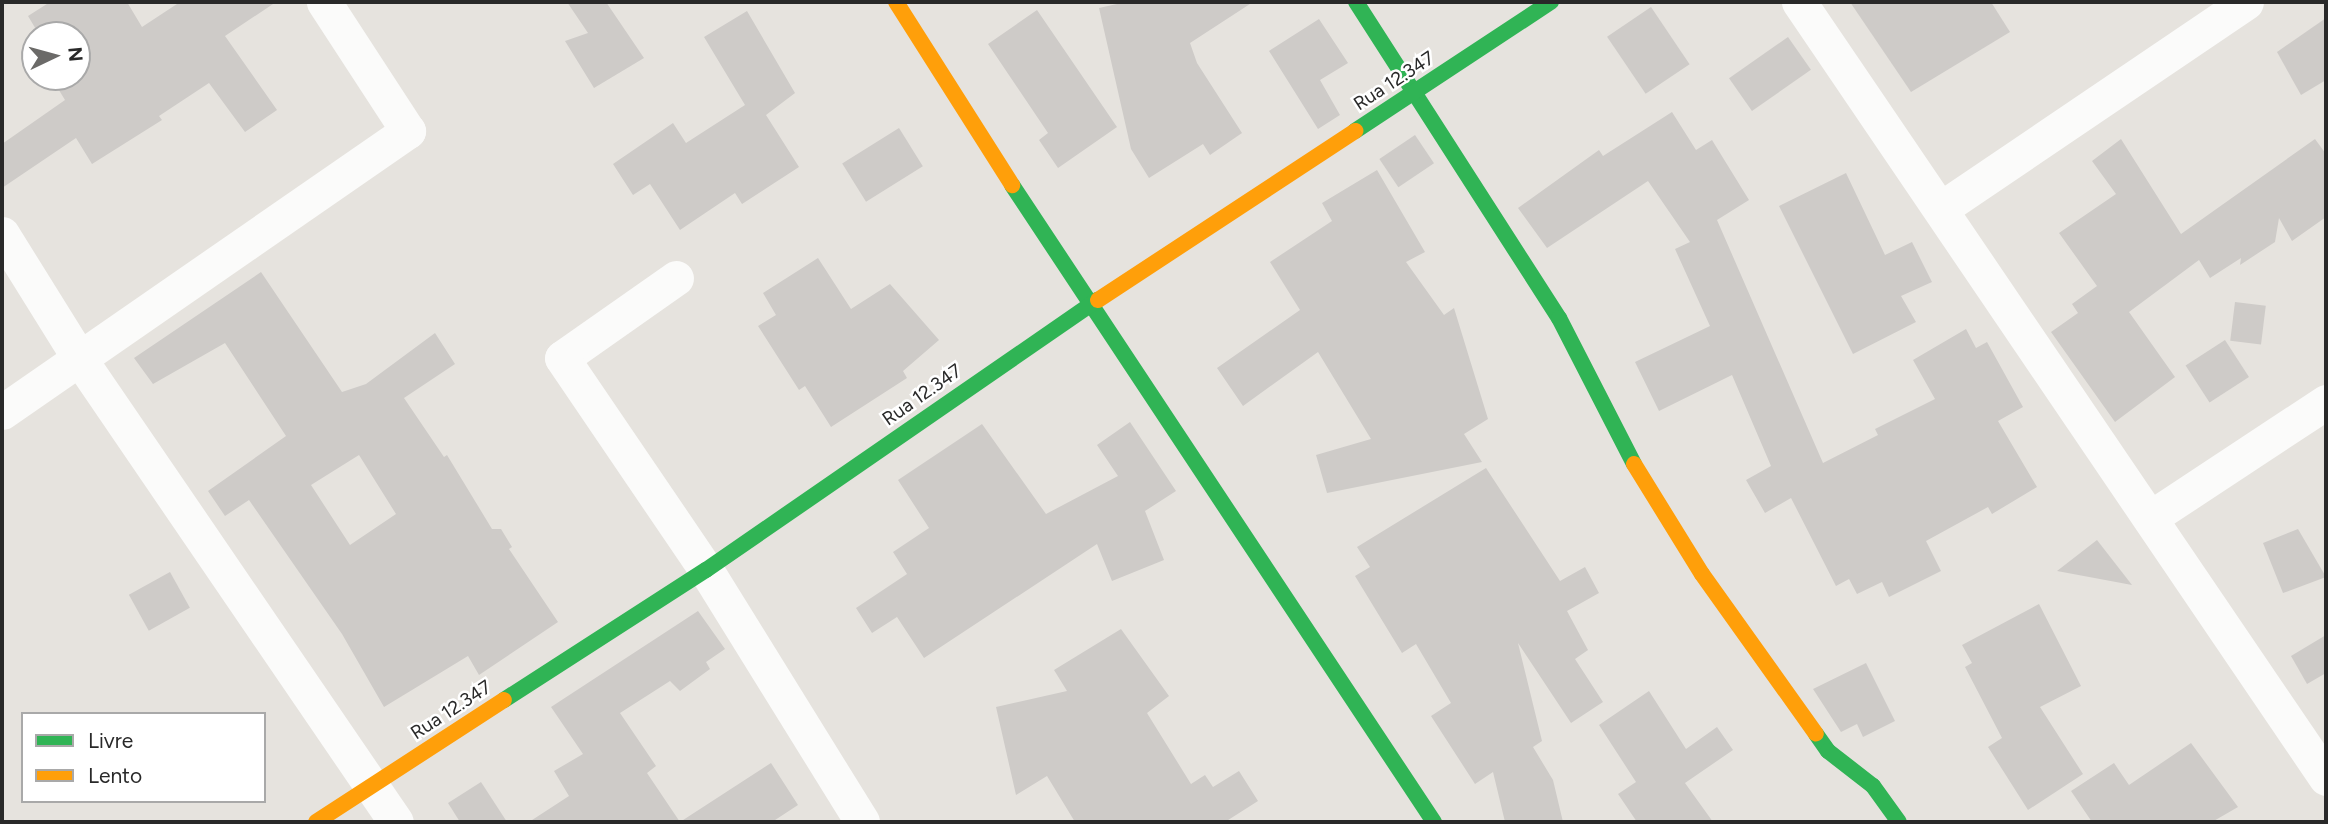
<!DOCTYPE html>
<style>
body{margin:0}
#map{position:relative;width:2328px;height:824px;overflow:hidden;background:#e6e3de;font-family:Figtree,sans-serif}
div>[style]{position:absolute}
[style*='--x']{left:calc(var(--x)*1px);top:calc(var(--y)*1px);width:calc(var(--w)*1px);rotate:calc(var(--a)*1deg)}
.building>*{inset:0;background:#cecbc8;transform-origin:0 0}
.street>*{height:35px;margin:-17.5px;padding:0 17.5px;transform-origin:17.5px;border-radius:17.5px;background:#fbfbfa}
.fast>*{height:16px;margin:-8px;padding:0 8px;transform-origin:8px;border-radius:8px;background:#30b455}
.slow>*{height:16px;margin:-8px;padding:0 8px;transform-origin:8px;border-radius:8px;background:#ff9f0a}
span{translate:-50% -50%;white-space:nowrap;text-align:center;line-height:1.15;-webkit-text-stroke:5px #fff;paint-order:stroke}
.street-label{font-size:19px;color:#292929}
.frame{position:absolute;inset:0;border:4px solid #292929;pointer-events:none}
.legend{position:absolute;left:21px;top:712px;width:245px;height:91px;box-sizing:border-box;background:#fff;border:2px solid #a9a9a9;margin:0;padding:9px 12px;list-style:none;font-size:21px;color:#292929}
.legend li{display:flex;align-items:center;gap:14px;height:35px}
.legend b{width:35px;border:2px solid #a9a9a9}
.north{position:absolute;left:21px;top:21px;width:70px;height:70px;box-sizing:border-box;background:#fff;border:2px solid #a9a9a9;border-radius:50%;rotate:85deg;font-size:19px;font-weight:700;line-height:28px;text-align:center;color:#292929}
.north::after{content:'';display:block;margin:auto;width:24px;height:32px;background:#6b6a68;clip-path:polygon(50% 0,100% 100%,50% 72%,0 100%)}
</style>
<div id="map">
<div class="building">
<i style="clip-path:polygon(50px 2px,127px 2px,142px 27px,180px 2px,276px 2px,225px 36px,277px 110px,245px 132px,209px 83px,159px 116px,162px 120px,92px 164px,76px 138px,2px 188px,2px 144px,65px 100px,51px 77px,77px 77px,77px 35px,35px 35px,35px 52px,26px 38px,37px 31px,28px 16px)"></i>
<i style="clip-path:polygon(567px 2px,606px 2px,644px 58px,594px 88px,565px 41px,588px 33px)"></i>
<i style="clip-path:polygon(1126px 2px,1253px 2px,1190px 43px,1197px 63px,1242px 133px,1210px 155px,1203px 144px,1149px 178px,1131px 149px,1099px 8px)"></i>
<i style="clip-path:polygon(1850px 2px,1991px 2px,2010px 32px,1911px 92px)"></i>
<i style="left:1651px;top:7px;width:69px;height:53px;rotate:56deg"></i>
<i style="clip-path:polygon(1037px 10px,1117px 127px,1058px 168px,1039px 140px,1048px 133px,988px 44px)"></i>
<i style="clip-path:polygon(747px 11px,795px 93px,766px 115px,799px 167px,742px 204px,735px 193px,680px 230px,650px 184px,633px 195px,613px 164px,673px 123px,686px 143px,745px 105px,704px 37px)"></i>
<i style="clip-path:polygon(2326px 18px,2326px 80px,2301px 95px,2277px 52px)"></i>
<i style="clip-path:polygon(1319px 19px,1348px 63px,1320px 80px,1340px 115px,1318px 129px,1269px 51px)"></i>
<i style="left:1788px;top:37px;width:40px;height:72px;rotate:55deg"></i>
<i style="clip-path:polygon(1672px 112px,1696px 150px,1712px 140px,1749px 200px,1717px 220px,1823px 463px,1878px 435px,1875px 429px,1935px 399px,1913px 360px,1966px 329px,1976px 348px,1987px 342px,2023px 407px,1998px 421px,2037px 487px,1992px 514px,1988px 507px,1926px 541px,1941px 571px,1889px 597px,1882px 582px,1857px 594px,1849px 579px,1836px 586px,1791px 498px,1765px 513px,1746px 480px,1771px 466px,1732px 375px,1659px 411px,1635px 362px,1710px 326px,1675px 249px,1690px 242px,1648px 181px,1547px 248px,1518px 208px,1599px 150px,1603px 156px)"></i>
<i style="left:899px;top:128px;width:45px;height:67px;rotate:58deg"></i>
<i style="left:1415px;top:135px;width:34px;height:43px;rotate:56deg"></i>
<i style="clip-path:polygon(2121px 139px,2181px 234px,2315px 139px,2326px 154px,2326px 217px,2292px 241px,2279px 218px,2275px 242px,2240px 265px,2241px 258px,2210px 278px,2199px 260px,2129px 312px,2175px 377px,2115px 422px,2051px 332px,2078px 313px,2072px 304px,2097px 286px,2059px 233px,2116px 194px,2092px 161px)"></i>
<i style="clip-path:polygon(1377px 170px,1425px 252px,1406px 262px,1444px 315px,1454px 308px,1488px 419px,1464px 434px,1482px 462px,1327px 493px,1316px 455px,1371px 439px,1318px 352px,1243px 406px,1217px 368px,1300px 310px,1270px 262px,1332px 221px,1322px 203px)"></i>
<i style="clip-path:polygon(1846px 173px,1885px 255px,1912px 242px,1932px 282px,1901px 296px,1916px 322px,1853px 354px,1779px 206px)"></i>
<i style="clip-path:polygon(818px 258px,851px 309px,890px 284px,939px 340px,903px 371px,907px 378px,831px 427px,805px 386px,799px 390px,758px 326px,776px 315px,763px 293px)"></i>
<i style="clip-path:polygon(evenodd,261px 272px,342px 392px,366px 384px,435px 333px,455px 364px,404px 398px,444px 457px,447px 455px,492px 529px,501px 529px,512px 547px,509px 549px,558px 622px,479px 675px,468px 656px,384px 707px,342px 634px,249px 500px,225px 516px,208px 491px,286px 436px,225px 343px,153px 384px,134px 358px,261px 272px,359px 455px,396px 514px,350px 545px,311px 485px,359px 455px)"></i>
<i style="left:2235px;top:302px;width:31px;height:39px;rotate:7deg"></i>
<i style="left:2225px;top:340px;width:44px;height:47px;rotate:57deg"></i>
<i style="clip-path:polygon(1130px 422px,1176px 491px,1145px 511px,1164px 560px,1112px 581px,1097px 544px,924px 658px,897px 617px,872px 633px,856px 608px,907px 574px,893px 552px,929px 528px,898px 480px,982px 424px,1046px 514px,1118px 476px,1097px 445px)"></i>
<i style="clip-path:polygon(1486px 468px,1560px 581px,1585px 567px,1599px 593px,1567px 611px,1588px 650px,1575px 659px,1603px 702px,1571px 723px,1518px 643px,1542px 741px,1533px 747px,1553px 780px,1563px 822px,1505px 822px,1493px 772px,1475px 784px,1431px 716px,1451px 703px,1416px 644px,1402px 653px,1355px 576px,1370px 567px,1357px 547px)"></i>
<i style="clip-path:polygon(2298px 529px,2326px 577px,2283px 593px,2263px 543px)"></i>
<i style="clip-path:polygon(2097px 540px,2132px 585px,2057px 571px)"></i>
<i style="left:170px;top:572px;width:41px;height:47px;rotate:61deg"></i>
<i style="clip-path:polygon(2039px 604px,2081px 686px,2040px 707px,2083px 774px,2028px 810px,1988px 747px,2002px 738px,1965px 667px,1972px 663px,1962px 645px)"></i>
<i style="clip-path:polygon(698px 611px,725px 649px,706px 662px,710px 669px,680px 691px,670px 681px,620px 713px,656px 766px,647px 773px,680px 822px,771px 763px,798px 805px,772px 822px,529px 822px,569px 796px,554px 771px,583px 754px,551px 707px)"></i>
<i style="clip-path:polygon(1121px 629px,1169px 696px,1147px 713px,1191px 784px,1205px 775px,1213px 787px,1239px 771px,1258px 801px,1225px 822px,1075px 822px,1047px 776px,1016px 795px,996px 707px,1067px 691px,1054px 670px)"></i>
<i style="clip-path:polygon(2326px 635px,2326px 673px,2307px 684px,2291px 656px)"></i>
<i style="clip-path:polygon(1866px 663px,1895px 721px,1863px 737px,1857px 724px,1841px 732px,1813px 689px)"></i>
<i style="clip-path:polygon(1649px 691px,1686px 749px,1717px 727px,1733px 750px,1685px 783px,1713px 822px,1637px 822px,1618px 794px,1636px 782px,1599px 725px)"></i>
<i style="clip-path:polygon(2191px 743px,2238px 807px,2212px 822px,2092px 822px,2071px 791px,2114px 763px,2129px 785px)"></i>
<i style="clip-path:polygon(481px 782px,507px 822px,460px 822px,448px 803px)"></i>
</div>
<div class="street">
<i style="--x:1799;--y:2;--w:938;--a:55.82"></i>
<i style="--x:1942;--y:208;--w:367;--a:-34.1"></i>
<i style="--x:2;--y:234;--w:150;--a:58.1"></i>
<i style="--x:81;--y:361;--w:558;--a:55.66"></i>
<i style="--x:676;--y:278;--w:139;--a:144.9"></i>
<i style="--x:562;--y:358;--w:256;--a:55.8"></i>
<i style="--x:706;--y:570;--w:296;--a:58.2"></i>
<i style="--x:2;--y:412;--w:494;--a:-34.7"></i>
<i style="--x:408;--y:131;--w:154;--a:-123.1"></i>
<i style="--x:2150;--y:518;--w:211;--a:-33.4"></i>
</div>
<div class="fast">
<i style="--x:1356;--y:2;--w:376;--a:57.3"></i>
<i style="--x:1559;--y:318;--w:164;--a:62.8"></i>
<i style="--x:1355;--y:131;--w:235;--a:-33.4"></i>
<i style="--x:1012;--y:185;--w:764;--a:56.48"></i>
<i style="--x:504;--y:700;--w:240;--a:-32.8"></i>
<i style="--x:706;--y:570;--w:476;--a:-34.6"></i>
<i style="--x:1816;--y:734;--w:21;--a:55"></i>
<i style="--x:1828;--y:751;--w:57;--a:37.9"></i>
<i style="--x:1873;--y:786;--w:44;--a:54.2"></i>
</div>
<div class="slow">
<i style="--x:896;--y:2;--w:217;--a:57.6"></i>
<i style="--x:1098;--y:300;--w:308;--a:-33.3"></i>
<i style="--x:1634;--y:464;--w:129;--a:58.3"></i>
<i style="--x:1702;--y:574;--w:196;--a:54.5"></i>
<i style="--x:316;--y:822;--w:224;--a:-33"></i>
</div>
<div class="street-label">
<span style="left:1394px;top:81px;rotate:-33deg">Rua 12.347</span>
<span style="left:922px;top:395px;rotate:-35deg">Rua 12.347</span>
<span style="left:451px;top:710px;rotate:-33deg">Rua 12.347</span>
</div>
<div class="frame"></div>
<ul class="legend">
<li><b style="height:9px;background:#30b455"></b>Livre</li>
<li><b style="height:9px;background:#ff9f0a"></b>Lento</li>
</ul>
<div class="north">N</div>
</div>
